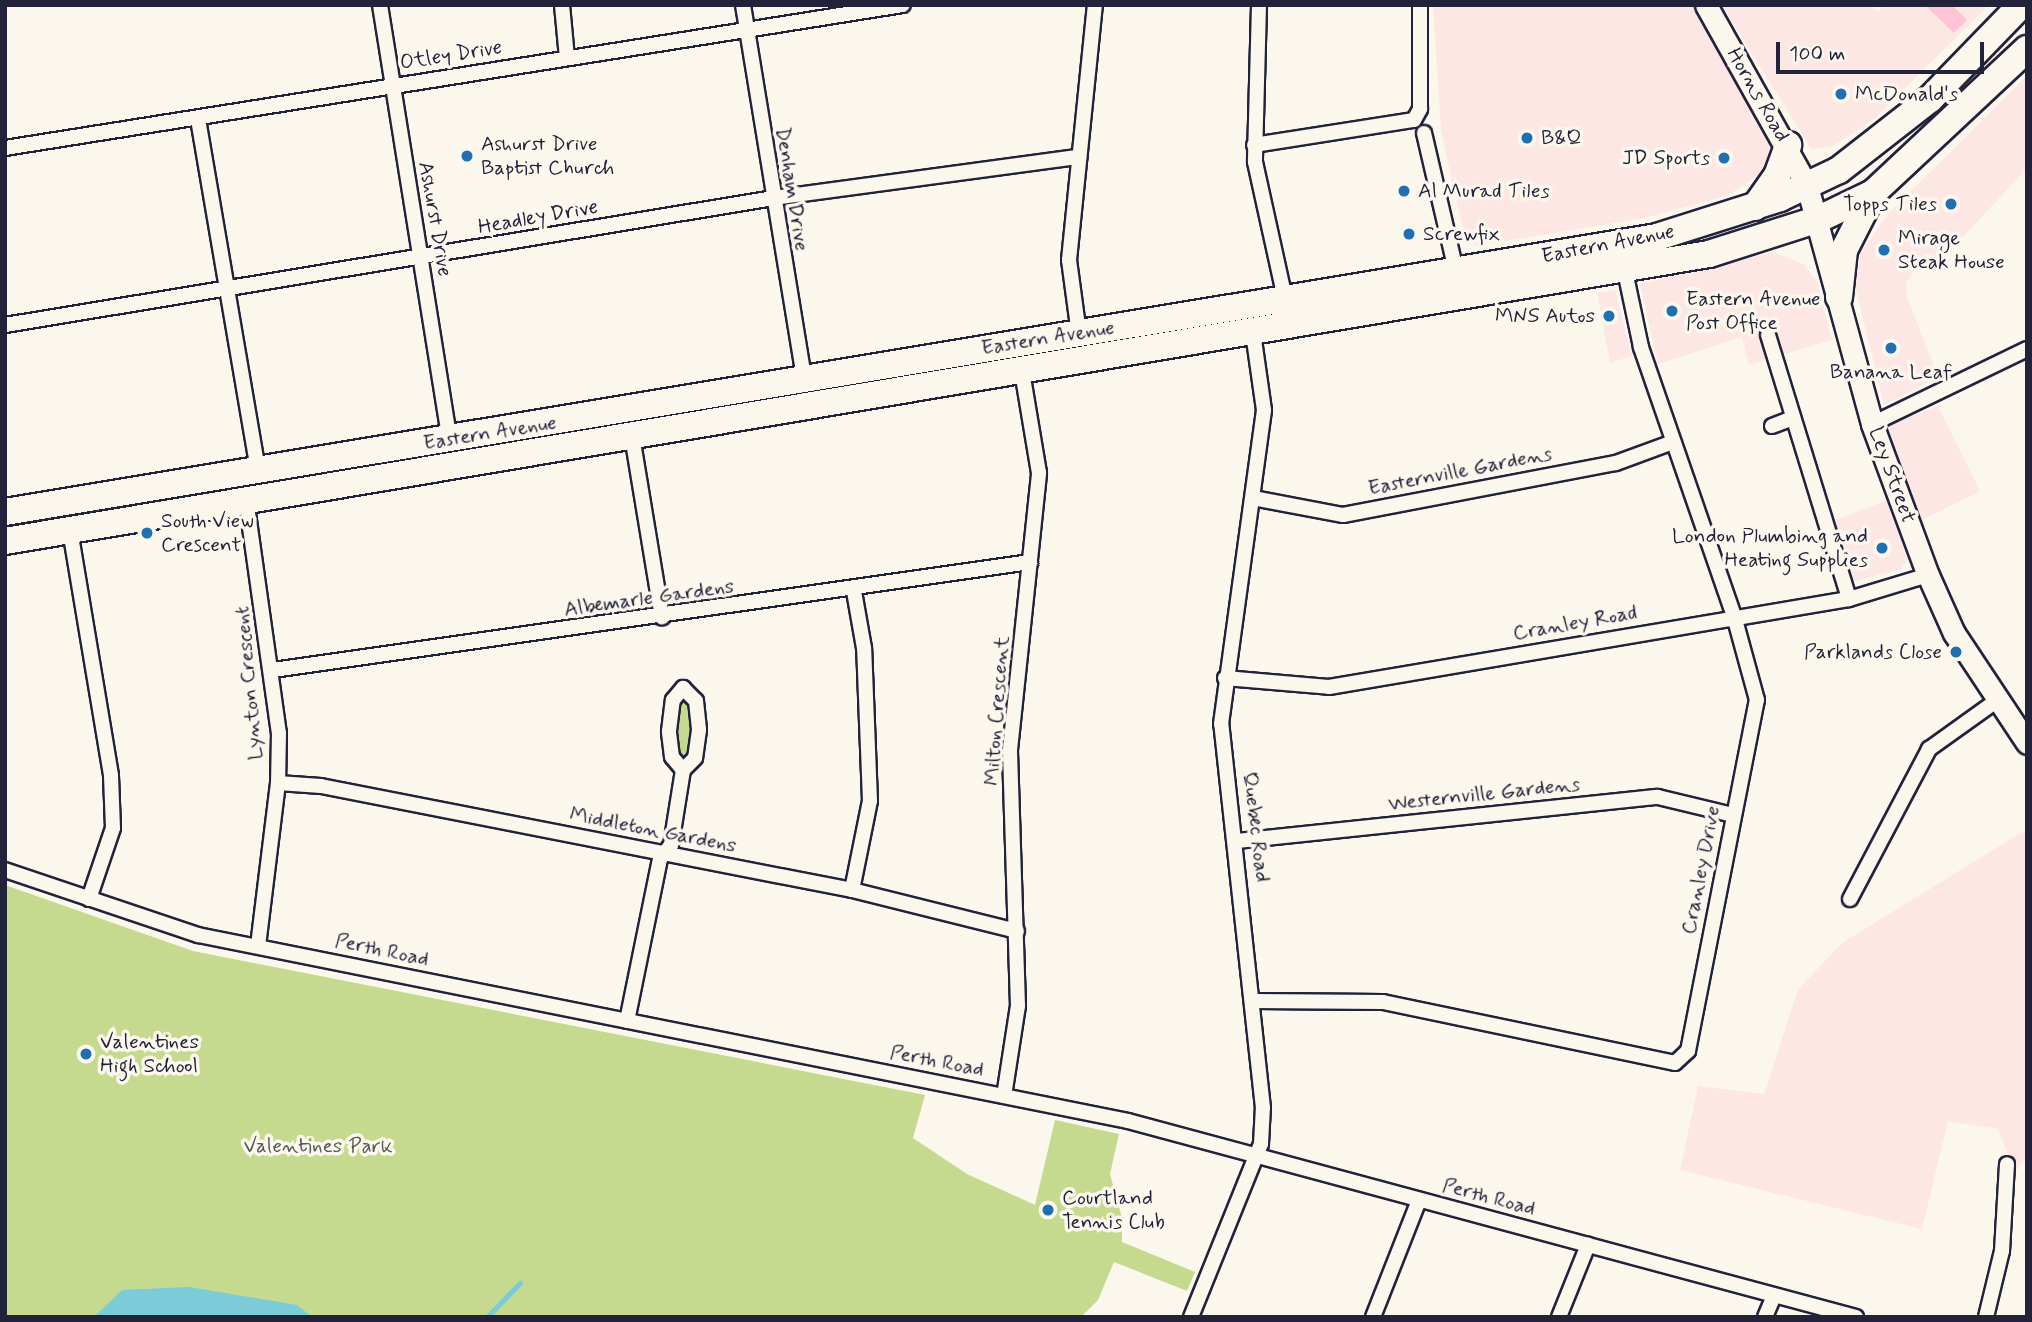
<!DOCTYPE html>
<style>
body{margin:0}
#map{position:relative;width:2032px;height:1322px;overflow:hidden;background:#fbf7ec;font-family:Mynerve,sans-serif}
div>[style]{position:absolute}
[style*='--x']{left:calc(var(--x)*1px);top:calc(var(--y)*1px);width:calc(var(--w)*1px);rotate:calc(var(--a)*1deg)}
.built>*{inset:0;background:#fce7e5}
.green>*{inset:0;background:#c5da8f}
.water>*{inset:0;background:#7bcbd8}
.stream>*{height:4.5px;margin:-2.25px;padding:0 2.25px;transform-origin:2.25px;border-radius:2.25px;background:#7bcbd8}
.building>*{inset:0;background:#fec3d4}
.roads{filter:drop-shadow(2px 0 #22223b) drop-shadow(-2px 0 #22223b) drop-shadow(0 2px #22223b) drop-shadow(0 -2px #22223b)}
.street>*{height:14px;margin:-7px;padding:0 7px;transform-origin:7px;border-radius:7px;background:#fbf7ec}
.secondary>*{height:21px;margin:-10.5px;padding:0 10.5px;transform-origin:10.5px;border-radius:10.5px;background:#fbf7ec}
.highway>*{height:26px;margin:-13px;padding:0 13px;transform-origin:13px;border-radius:13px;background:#fbf7ec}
.dots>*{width:19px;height:19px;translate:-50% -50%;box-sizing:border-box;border:4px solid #fbf7ec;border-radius:50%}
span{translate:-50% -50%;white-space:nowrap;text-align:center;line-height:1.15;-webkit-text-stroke:7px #fbf7ec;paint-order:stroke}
.street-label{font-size:21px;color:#22223b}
.poi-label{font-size:21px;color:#22223b}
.left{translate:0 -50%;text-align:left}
.right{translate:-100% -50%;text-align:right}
.park-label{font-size:21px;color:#535954}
.frame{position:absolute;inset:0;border:7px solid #22223b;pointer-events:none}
.scale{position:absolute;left:1776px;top:42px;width:208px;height:32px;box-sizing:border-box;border:4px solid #22223b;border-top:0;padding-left:9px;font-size:21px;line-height:24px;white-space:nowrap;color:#22223b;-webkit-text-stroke:5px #fbf7ec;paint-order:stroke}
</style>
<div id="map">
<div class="built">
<i style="clip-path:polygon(1433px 5px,1696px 5px,1770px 140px,1769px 158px,1758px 175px,1729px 195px,1645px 218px,1476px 246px,1462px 225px,1441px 130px)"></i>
<i style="clip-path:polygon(1722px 5px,1871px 5px,1878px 12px,1884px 5px,1989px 5px,1872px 121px,1833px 146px,1811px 149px)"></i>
<i style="clip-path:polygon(2027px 76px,2027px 168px,1940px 262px,1926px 253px,1906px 283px,1907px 297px,1938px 377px,1884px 405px,1855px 285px,1861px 252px,1889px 213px)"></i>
<i style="clip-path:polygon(1774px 252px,1805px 265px,1817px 282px,1832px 340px,1749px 365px,1742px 337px,1658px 364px,1640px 284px)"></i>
<i style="clip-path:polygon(1615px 290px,1632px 356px,1610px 363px,1597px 293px)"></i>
<i style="clip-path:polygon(1938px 406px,1980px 491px,1922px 520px,1887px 426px)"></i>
<i style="clip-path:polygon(1888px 500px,1908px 559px,1901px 569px,1848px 583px,1833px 521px)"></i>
<i style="clip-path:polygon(2027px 829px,2027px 1155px,2015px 1172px,1998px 1129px,1948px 1121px,1922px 1229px,1680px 1170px,1698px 1086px,1764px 1094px,1798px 990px,1842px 943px)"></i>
</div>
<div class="green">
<i style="clip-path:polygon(685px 696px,695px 714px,688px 762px,680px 760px,675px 748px,677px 705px)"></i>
<i style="clip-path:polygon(5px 885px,193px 951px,925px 1095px,913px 1138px,967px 1174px,1035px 1205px,1055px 1120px,1119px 1134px,1110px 1174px,1122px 1218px,1122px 1242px,1195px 1272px,1187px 1291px,1114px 1262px,1098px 1300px,1081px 1317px,5px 1317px)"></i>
</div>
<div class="water">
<i style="clip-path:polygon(189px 1287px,297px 1305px,312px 1317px,86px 1317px,95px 1316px,122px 1290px)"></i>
</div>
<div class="stream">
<i style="--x:487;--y:1317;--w:47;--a:-45.9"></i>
</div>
<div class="building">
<i style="clip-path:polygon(1925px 5px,1952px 5px,1967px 20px,1954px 33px)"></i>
</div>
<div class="roads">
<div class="street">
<i style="--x:380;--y:5;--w:441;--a:80.9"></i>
<i style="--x:562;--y:5;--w:53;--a:84.6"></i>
<i style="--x:743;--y:5;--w:379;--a:80.7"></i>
<i style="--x:1259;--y:5;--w:157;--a:91.5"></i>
<i style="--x:1255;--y:162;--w:140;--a:77.6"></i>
<i style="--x:198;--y:119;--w:356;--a:80.3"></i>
<i style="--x:1424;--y:133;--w:142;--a:76.9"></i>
<i style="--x:1254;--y:145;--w:162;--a:-8.9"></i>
<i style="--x:1414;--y:120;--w:13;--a:-61"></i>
<i style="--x:1420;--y:109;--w:104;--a:-90"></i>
<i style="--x:5;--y:148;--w:909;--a:-9.05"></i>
<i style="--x:5;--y:325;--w:779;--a:-9.38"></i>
<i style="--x:774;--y:198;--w:308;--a:-7.7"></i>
<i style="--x:1079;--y:334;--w:75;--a:-97.7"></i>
<i style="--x:1069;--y:260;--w:256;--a:-84.2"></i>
<i style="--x:1768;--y:335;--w:276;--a:72.9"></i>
<i style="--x:1872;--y:424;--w:172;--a:-25.8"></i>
<i style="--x:1772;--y:426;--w:22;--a:-21"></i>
<i style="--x:632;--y:436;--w:184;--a:80.6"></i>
<i style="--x:1253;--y:498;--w:92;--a:10.7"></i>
<i style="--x:1343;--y:515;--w:278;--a:-10.8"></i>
<i style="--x:1616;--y:463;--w:61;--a:-20.2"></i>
<i style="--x:246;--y:499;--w:236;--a:82"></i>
<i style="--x:279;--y:733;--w:50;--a:91.1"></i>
<i style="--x:278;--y:783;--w:164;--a:97"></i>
<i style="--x:70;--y:530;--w:249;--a:80.5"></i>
<i style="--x:111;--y:776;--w:52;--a:87.8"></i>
<i style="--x:113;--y:828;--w:75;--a:108.7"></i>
<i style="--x:273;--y:670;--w:765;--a:-8.12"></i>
<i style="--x:1225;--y:678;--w:104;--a:4.9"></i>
<i style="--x:1329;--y:687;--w:527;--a:-9.61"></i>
<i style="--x:1849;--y:599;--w:83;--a:-16.9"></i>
<i style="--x:683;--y:688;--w:18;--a:45"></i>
<i style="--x:696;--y:701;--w:29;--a:84"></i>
<i style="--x:699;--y:730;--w:28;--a:98"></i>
<i style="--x:695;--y:758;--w:17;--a:135"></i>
<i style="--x:683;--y:770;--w:17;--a:-130"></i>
<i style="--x:672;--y:757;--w:26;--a:-97"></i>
<i style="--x:669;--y:731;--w:31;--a:-83"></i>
<i style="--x:673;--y:700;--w:16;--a:-50"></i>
<i style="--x:278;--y:783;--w:43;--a:4"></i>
<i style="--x:321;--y:786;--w:541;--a:11.08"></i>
<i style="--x:852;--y:890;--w:170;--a:14"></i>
<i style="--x:1237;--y:841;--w:423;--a:-6"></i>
<i style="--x:1658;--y:797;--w:77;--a:13.5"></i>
<i style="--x:5;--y:870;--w:204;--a:18.6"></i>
<i style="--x:198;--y:935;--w:948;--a:11.31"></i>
<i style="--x:1128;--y:1121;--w:754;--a:15.07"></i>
<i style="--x:852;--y:890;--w:91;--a:-78.6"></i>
<i style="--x:870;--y:801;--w:153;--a:-92.2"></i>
<i style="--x:864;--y:648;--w:58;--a:-100"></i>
<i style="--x:1850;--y:899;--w:170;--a:-62.2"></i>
<i style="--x:1929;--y:749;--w:82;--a:-35.6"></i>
<i style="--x:1253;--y:1001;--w:130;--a:0.4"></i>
<i style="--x:1383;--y:1002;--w:298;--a:11.8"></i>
<i style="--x:1675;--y:1063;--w:18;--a:-43"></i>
<i style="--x:1688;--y:1051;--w:358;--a:-78.9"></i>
<i style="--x:1757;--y:700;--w:87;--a:-105.3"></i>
<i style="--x:1734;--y:616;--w:285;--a:-109.1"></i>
<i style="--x:1641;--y:347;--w:78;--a:-101.9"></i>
<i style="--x:627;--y:1021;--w:165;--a:-78.5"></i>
<i style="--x:660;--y:859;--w:18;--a:-52"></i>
<i style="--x:671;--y:845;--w:76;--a:-80.9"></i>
<i style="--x:1004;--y:1096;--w:91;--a:-81.2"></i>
<i style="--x:1018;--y:1006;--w:256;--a:-91.8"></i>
<i style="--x:1010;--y:750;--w:279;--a:-84"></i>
<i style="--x:1039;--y:473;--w:103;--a:-99.5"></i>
<i style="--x:1191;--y:1317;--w:187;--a:-68"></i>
<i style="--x:1261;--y:1144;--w:36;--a:-87"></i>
<i style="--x:1263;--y:1108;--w:386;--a:-96.2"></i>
<i style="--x:1221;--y:724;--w:317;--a:-82.2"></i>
<i style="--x:1264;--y:410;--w:78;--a:-98.1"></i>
<i style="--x:1373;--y:1317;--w:126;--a:-68.5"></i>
<i style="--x:1559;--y:1317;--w:78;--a:-68.1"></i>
<i style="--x:1765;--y:1317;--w:23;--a:-67"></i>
<i style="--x:1986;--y:1317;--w:68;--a:-76.4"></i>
<i style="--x:2002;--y:1251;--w:87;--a:-86.7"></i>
</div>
<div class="secondary">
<i style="--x:1706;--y:5;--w:207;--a:60.8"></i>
<i style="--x:1807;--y:186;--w:247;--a:74.7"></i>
<i style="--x:1872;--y:424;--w:161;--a:69.7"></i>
<i style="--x:1928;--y:575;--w:64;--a:65.9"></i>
<i style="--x:1954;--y:633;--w:132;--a:56.4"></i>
</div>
<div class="highway">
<i style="--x:1755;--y:207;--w:38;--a:-55"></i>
<i style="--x:1777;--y:176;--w:33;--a:-70"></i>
<i style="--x:1839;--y:297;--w:47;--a:-83.9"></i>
<i style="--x:1844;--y:250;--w:64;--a:-63"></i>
<i style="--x:5;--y:512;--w:1675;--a:-9.45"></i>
<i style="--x:1657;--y:237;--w:129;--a:-17.6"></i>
<i style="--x:1780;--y:198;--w:65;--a:-25.4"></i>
<i style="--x:1839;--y:170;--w:115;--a:-38"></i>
<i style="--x:1930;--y:99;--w:131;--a:-45.9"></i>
<i style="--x:5;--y:541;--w:1728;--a:-9.56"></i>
<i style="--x:1709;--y:254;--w:115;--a:-17.7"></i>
<i style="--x:1819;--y:219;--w:60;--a:-25.7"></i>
<i style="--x:1873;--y:193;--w:211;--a:-43.1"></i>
</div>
</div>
<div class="dots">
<i style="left:1841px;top:94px;background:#1f6fb2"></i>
<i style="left:1527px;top:138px;background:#1f6fb2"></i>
<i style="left:467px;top:156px;background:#1f6fb2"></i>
<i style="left:1724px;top:158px;background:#1f6fb2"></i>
<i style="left:1404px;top:191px;background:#1f6fb2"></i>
<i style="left:1951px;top:204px;background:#1f6fb2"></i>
<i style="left:1409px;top:234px;background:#1f6fb2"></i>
<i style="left:1884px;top:250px;background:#1f6fb2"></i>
<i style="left:1672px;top:311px;background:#1f6fb2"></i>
<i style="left:1609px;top:316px;background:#1f6fb2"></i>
<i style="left:1891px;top:348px;background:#1f6fb2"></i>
<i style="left:147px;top:533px;background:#1f6fb2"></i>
<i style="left:1882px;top:548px;background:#1f6fb2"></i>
<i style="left:1956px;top:652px;background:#1f6fb2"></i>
<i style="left:86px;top:1054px;background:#1f6fb2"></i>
<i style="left:1048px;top:1210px;background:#1f6fb2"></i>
</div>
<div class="street-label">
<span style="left:451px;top:55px;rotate:-9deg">Otley Drive</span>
<span style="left:1758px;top:95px;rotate:60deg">Horns Road</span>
<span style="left:792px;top:189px;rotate:81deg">Denham Drive</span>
<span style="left:538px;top:217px;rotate:-10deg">Headley Drive</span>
<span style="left:435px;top:219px;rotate:80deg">Ashurst Drive</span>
<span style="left:1608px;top:244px;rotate:-11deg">Eastern Avenue</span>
<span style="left:1048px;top:338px;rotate:-9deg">Eastern Avenue</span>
<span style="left:490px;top:433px;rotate:-9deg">Eastern Avenue</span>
<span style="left:1460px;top:471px;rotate:-11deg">Easternville Gardens</span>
<span style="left:1892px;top:475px;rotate:70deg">Ley Street</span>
<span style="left:649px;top:598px;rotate:-8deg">Albemarle Gardens</span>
<span style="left:1575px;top:623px;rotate:-10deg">Cranley Road</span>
<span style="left:249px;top:683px;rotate:-95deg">Lynton Crescent</span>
<span style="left:997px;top:711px;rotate:-86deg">Milton Crescent</span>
<span style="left:1484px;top:794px;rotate:-6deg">Westernville Gardens</span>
<span style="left:1256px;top:827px;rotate:83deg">Quebec Road</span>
<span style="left:653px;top:830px;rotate:11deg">Middleton Gardens</span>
<span style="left:1701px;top:870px;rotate:-79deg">Cranley Drive</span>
<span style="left:382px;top:950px;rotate:12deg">Perth Road</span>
<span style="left:937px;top:1061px;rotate:11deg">Perth Road</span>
<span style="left:1489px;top:1197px;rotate:15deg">Perth Road</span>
</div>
<div class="poi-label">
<span class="left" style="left:1855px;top:94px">McDonald's</span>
<span class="left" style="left:1541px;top:138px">B&amp;Q</span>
<span class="left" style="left:481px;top:156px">Ashurst Drive<br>Baptist Church</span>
<span class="right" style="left:1710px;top:158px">JD Sports</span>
<span class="left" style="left:1418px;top:191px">Al Murad Tiles</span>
<span class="right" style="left:1937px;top:204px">Topps Tiles</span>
<span class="left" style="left:1423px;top:234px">Screwfix</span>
<span class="left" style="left:1898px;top:250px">Mirage<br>Steak House</span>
<span class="left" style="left:1686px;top:311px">Eastern Avenue<br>Post Office</span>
<span class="right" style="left:1595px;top:316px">MNS Autos</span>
<span style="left:1891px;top:372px">Banana Leaf</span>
<span class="left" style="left:161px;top:533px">South View<br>Crescent</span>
<span class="right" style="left:1868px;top:548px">London Plumbing and<br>Heating Supplies</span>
<span class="right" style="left:1942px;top:652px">Parklands Close</span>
<span class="left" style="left:100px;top:1054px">Valentines<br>High School</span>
<span class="left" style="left:1062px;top:1210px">Courtland<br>Tennis Club</span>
</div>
<div class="park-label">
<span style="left:318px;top:1146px">Valentines Park</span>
</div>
<div class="frame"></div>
<div class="scale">100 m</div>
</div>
